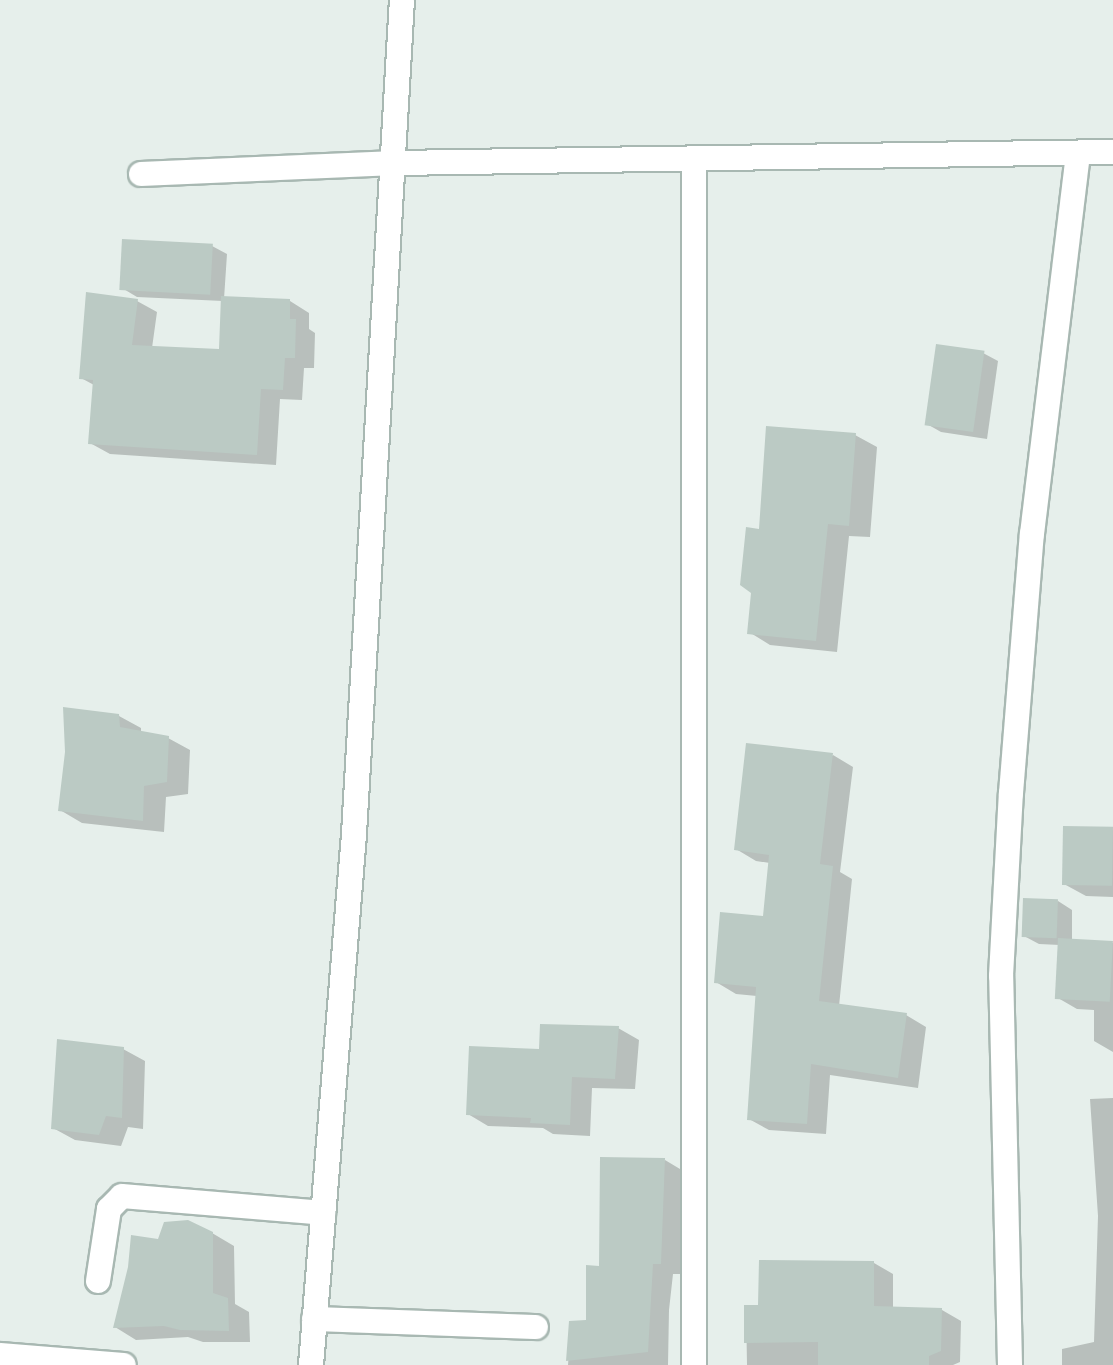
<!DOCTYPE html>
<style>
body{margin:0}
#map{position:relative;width:1113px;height:1365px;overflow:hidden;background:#e6efeb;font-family:Arial,sans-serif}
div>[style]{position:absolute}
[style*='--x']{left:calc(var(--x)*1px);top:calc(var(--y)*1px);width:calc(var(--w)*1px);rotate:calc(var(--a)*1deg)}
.shadow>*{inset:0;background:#0003}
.building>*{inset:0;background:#bbcac4;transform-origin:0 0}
.roads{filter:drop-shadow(2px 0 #a8b8b2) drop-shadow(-2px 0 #a8b8b2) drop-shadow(0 2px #a8b8b2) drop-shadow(0 -2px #a8b8b2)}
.minor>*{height:24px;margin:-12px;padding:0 12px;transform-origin:12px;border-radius:12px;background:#fff}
span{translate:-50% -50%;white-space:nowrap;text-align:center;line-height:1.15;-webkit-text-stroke:6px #f7fbf9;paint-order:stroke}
</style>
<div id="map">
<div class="shadow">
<i style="clip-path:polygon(212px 246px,227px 254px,224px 299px,290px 301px,309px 313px,309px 329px,315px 333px,314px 368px,304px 368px,302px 400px,280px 399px,276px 465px,110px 454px,90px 443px,94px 385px,81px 378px,137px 301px,157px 312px,152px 348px,221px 351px,223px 301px,137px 297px,122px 288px)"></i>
<i style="clip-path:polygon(983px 353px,998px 361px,987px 439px,941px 432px,927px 424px)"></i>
<i style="clip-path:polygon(855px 435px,877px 447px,870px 537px,849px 536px,837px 652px,770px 645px,749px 632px)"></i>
<i style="clip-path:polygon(119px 716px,141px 728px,141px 733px,168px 738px,190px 750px,188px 794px,166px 797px,164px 832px,82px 823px,60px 810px)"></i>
<i style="clip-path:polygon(833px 755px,853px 767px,840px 872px,852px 879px,839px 1006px,906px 1015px,926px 1027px,918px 1088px,830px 1075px,826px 1134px,769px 1130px,749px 1119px,757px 996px,736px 994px,716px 982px,765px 918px,770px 863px,756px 861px,736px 849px)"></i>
<i style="clip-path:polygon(1113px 829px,1113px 897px,1086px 896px,1064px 884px)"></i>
<i style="clip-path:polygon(1058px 901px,1072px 910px,1072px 941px,1113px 943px,1113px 1057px,1113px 1052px,1094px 1041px,1094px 1010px,1077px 1009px,1058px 998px,1060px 945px,1039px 944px,1024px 936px)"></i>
<i style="clip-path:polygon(618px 1028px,639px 1040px,635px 1089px,592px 1088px,590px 1136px,553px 1134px,543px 1128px,488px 1126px,468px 1114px,541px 1051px)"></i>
<i style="clip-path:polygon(123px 1049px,145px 1061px,143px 1129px,128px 1127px,121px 1146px,75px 1140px,53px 1128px)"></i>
<i style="clip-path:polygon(1113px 1098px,1113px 1365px,1062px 1365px,1062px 1349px,1094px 1342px,1098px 1216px,1090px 1099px)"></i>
<i style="clip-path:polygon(665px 1160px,685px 1172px,680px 1274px,673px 1274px,669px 1310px,668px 1365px,568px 1365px,571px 1323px,588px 1322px,601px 1268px)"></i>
<i style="clip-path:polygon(212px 1233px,234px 1246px,235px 1304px,249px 1312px,250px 1342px,203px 1342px,188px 1337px,136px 1340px,115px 1327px)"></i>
<i style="clip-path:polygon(874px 1263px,893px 1274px,893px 1309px,942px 1310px,961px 1321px,960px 1362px,953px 1365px,747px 1365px,746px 1307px,760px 1307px)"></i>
</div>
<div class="building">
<i style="left:122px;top:239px;width:91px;height:51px;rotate:3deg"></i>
<i style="clip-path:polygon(86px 292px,138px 299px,132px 345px,219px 349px,221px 296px,290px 299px,290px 319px,296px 319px,295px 358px,285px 358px,283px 390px,261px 389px,257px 455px,88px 444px,93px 380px,79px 379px)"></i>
<i style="left:936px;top:344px;width:49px;height:82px;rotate:8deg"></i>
<i style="clip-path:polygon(766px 426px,856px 433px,849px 526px,828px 524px,816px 641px,747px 634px,751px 593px,740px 585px,746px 527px,759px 529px)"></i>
<i style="clip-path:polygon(63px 707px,119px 714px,120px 727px,169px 736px,167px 782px,144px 786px,143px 821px,58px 811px,65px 752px)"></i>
<i style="clip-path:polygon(746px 743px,833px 753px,820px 864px,833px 866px,819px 1001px,907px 1013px,898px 1078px,811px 1064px,807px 1124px,747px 1120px,756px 987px,714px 983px,720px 912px,763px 916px,769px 855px,734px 850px)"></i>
<i style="left:1063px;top:826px;width:50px;height:59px;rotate:1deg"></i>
<i style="left:1023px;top:898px;width:35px;height:39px;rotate:2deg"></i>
<i style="left:1058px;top:938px;width:55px;height:61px;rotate:3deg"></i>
<i style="clip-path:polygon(540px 1024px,619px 1026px,615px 1079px,572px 1077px,570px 1125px,530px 1123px,531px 1118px,466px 1115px,469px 1046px,539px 1049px)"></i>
<i style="clip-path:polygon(57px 1039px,124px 1047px,122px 1118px,106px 1116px,99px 1135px,51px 1129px)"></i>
<i style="clip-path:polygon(600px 1157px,665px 1158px,661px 1264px,653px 1264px,648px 1352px,566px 1361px,569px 1321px,586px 1320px,586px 1265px,599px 1266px)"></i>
<i style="clip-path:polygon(188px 1220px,213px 1232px,213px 1293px,228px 1298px,229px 1331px,180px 1330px,164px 1326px,113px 1328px,128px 1267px,131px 1235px,158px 1239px,164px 1222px)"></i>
<i style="clip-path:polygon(759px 1260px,874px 1261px,874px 1306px,942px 1308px,941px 1351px,929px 1356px,929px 1365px,818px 1365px,818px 1342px,744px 1343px,744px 1305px,758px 1305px)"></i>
</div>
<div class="roads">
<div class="minor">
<i style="--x:141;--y:174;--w:254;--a:-2.5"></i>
<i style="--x:395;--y:163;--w:718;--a:-0.88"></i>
<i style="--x:98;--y:1281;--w:73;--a:-81.3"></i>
<i style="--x:109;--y:1209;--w:18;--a:-45"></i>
<i style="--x:122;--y:1196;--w:202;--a:4.8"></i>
<i style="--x:314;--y:1319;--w:222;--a:2.1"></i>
<i style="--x:0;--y:1355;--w:124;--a:4.6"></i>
<i style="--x:311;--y:1365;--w:533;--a:-85.37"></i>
<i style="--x:354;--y:834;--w:835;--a:-86.71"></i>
<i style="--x:694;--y:1365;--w:1206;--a:-90"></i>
<i style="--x:1010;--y:1365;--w:389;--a:-91.3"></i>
<i style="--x:1001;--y:976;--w:183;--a:-86.9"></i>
<i style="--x:1011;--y:793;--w:260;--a:-85.4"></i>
<i style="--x:1032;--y:534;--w:383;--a:-83.1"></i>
</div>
</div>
</div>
